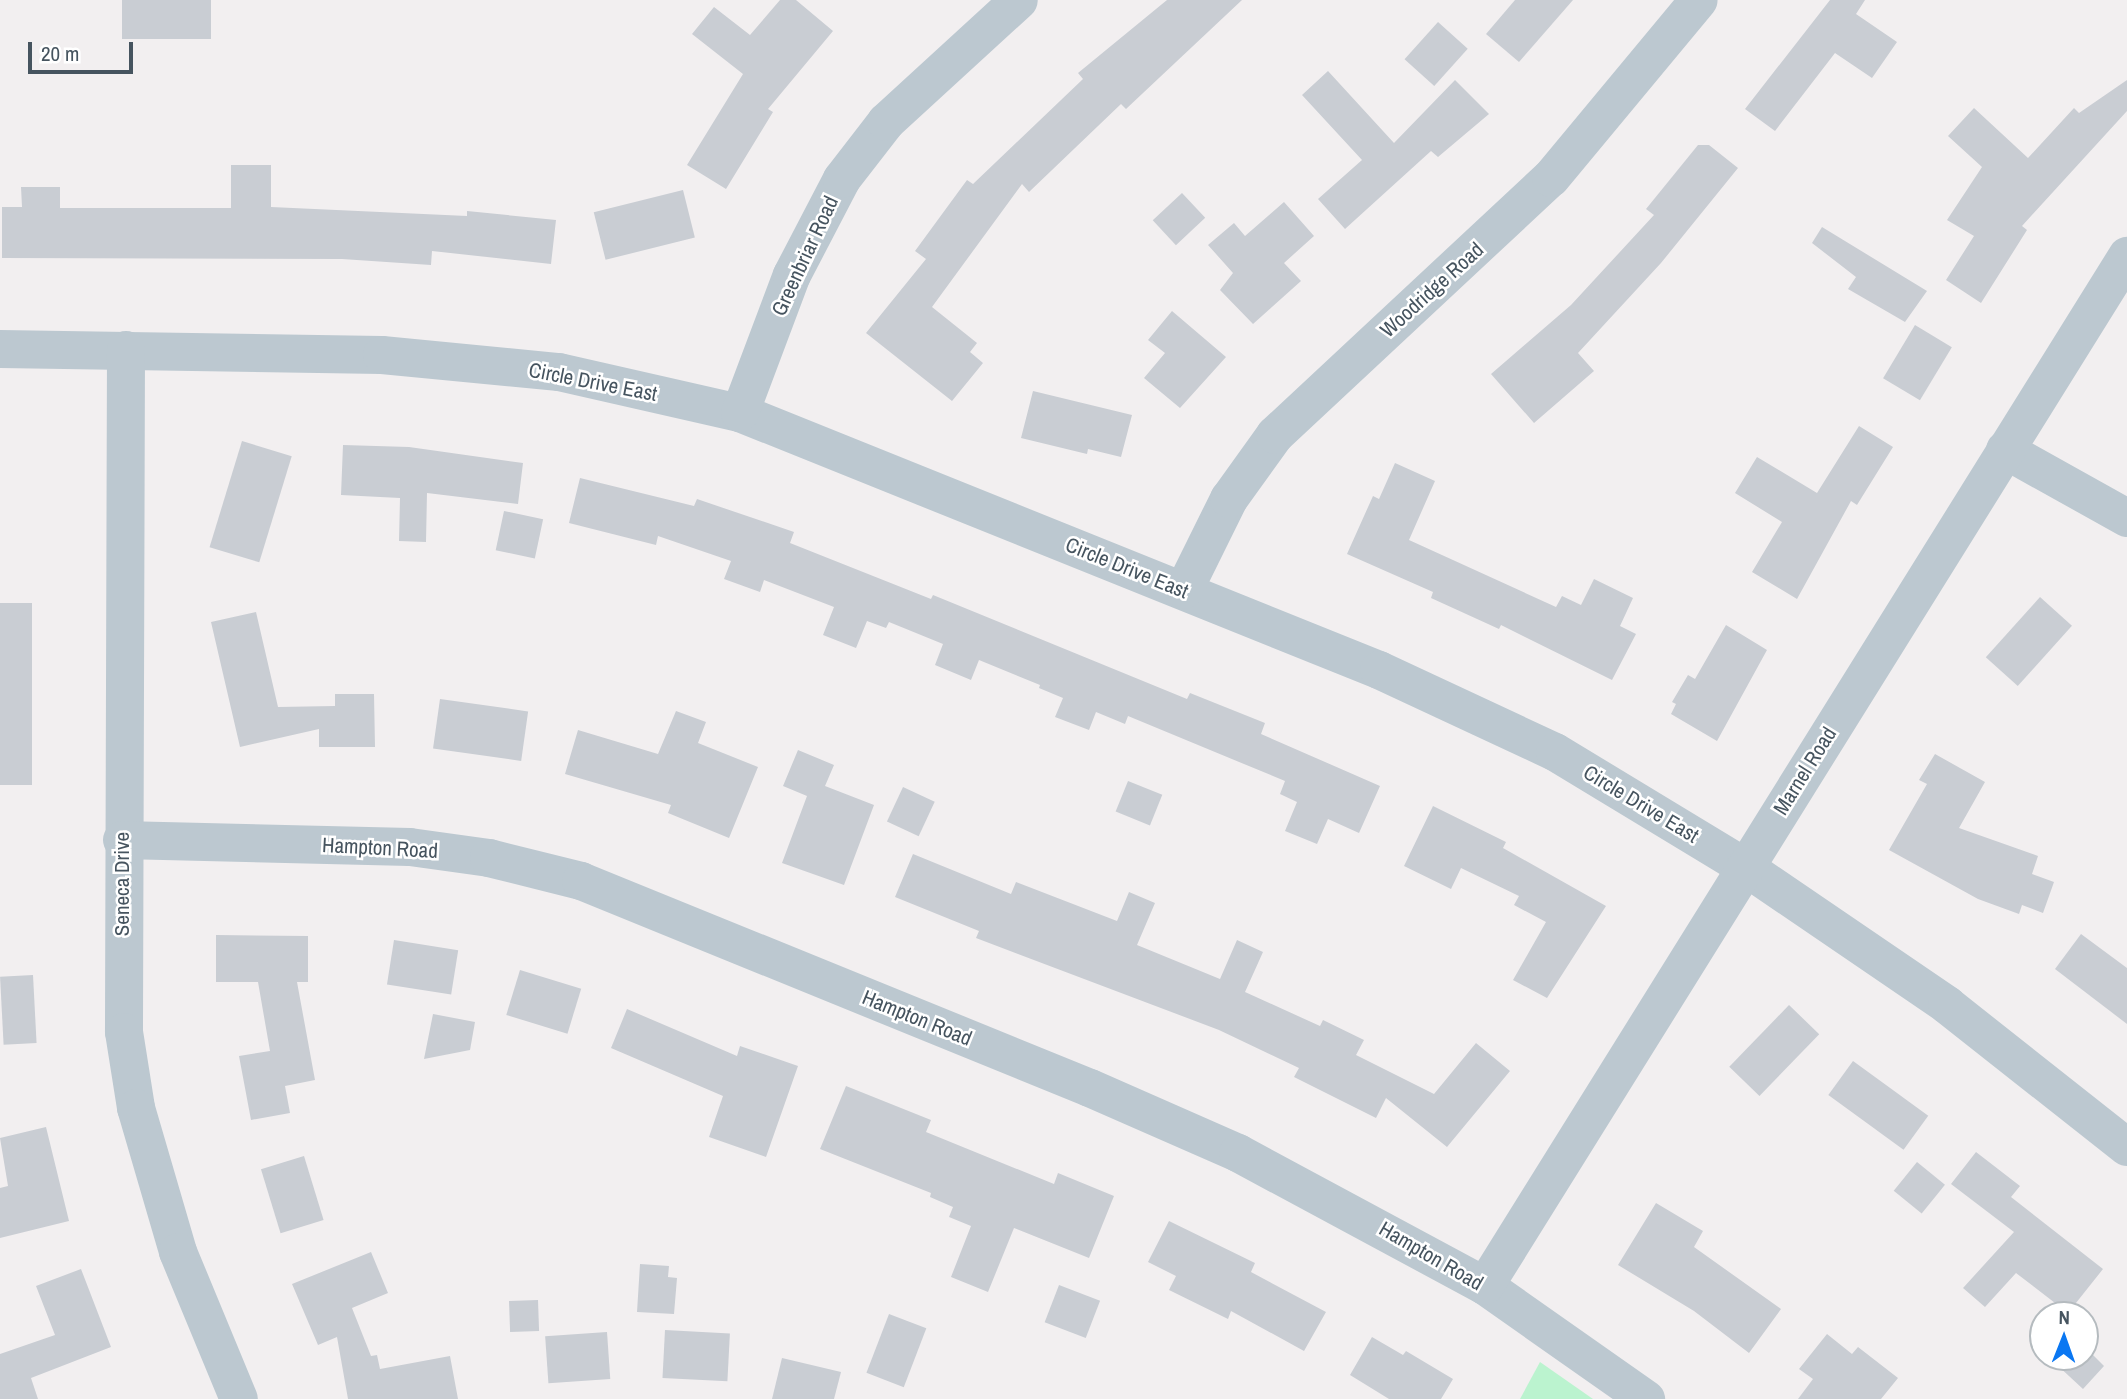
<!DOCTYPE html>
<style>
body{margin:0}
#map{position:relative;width:2127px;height:1399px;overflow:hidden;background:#f2eff0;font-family:"Archivo Narrow",sans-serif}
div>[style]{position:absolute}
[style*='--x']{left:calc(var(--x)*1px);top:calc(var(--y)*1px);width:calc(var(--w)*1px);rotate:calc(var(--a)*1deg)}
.green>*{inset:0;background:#bbf3cf}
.building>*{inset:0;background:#c9cdd3;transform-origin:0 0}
.minor>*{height:38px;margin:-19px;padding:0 19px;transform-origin:19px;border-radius:19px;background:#bcc8d0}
span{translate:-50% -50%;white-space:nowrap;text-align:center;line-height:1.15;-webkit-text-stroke:5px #fff;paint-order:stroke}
.street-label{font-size:21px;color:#46545f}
.north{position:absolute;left:2029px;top:1301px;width:70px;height:70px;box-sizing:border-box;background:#fff;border:2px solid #b5bbbf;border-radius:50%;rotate:1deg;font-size:19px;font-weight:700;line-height:28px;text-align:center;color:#46545f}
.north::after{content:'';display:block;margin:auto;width:24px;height:32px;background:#0a77f2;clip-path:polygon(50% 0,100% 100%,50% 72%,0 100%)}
.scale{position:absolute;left:28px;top:42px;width:105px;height:32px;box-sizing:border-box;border:4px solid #46545f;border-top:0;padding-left:9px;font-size:21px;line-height:24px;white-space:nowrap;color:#46545f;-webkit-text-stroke:5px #fff;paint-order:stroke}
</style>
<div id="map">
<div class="green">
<i style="clip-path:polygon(1540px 1362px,1593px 1399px,1520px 1399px)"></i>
</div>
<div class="building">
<i style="left:122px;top:0;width:89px;height:39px"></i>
<i style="clip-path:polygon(780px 0,796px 0,833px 31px,768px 109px,773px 112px,726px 189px,687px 165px,743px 74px,692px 34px,714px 7px,750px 35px)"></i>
<i style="clip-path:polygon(1167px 0,1242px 0,1126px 109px,1121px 104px,1029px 192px,1022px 184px,932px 307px,977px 343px,970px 352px,983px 363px,952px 401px,866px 333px,926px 259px,915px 251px,967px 180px,973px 184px,1083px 79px,1078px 73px)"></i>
<i style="clip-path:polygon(1515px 0,1573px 0,1519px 62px,1486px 34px)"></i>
<i style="clip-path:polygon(1830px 0,1865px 0,1856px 14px,1897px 42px,1872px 78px,1835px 53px,1775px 131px,1745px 109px)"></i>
<i style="left:1438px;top:22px;width:40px;height:50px;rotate:42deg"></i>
<i style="clip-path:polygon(1328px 71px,1394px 143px,1455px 80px,1489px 114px,1438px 157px,1431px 151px,1345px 229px,1318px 199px,1362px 160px,1302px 95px)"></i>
<i style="clip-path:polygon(2127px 80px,2127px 111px,2022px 226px,2027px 230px,1981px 303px,1946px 280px,1974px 236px,1947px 220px,1982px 167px,1948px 136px,1974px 108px,2028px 158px,2074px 108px,2079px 113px)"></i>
<i style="clip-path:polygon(1698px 145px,1709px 145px,1738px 168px,1661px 263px,1578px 353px,1594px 371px,1534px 423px,1491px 374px,1571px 305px,1654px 215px,1646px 209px)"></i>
<i style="clip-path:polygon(231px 165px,271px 165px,271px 207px,467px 216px,467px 211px,556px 220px,551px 264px,432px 251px,431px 265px,342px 259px,2px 258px,2px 207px,22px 207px,21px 187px,60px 187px,60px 208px,231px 208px)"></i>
<i style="left:683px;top:190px;width:49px;height:92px;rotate:76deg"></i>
<i style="left:1182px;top:193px;width:34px;height:40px;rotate:47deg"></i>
<i style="clip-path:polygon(1284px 202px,1314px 236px,1284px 263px,1301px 281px,1253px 324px,1220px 290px,1233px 273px,1208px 245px,1234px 223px,1245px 236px)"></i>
<i style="clip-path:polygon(1822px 227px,1927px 291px,1905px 322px,1848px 289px,1856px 277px,1812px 243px)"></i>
<i style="clip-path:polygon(1172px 311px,1226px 357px,1180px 408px,1144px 378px,1165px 353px,1148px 340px)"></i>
<i style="left:1915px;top:325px;width:43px;height:62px;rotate:31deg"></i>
<i style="clip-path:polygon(1033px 391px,1132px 415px,1121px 457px,1088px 449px,1087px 454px,1021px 438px)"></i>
<i style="clip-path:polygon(1859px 426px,1893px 447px,1857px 505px,1851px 501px,1797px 599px,1752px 572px,1782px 522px,1735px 493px,1757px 457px,1817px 493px)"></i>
<i style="left:242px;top:441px;width:52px;height:111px;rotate:17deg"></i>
<i style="clip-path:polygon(343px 445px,409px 447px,523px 463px,518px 504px,427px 493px,426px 542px,399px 541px,400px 498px,341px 495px)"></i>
<i style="clip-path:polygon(1395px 463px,1435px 481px,1409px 540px,1556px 607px,1562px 596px,1581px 605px,1594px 579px,1633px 598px,1620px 626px,1636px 634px,1612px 680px,1501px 625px,1499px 629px,1431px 598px,1433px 592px,1347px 554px,1373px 496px,1379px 499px)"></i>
<i style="clip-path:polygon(580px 478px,694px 506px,697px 499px,794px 532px,790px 543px,931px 599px,933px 595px,1187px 699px,1190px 693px,1265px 723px,1261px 734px,1380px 786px,1359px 833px,1328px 819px,1317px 844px,1285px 831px,1297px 802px,1280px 794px,1285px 781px,1128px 716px,1125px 724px,1096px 712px,1089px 730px,1055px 717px,1063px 698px,1039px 688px,1040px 685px,979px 660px,971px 680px,935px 665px,943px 644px,889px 622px,886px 628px,867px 621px,856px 648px,823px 635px,834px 607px,764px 580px,760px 592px,724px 579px,731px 561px,658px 536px,656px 545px,569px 523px)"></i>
<i style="left:504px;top:511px;width:40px;height:40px;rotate:12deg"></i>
<i style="left:2040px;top:597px;width:43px;height:81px;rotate:42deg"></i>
<i style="left:0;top:603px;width:32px;height:182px"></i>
<i style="clip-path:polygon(256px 612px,278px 707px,335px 706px,335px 694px,374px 694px,375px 747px,319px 747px,319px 729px,240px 747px,211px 622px)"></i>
<i style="clip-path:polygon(1726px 625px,1767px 650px,1717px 741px,1671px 714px,1676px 704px,1672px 702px,1688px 675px,1695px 679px)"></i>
<i style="left:440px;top:699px;width:89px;height:50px;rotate:8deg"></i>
<i style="clip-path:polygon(676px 711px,706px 722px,698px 743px,758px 767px,729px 838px,668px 813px,671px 805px,565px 774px,578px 730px,658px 754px)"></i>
<i style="clip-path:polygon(798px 750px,834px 765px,825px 786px,874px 805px,844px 885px,782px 863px,807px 796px,783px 786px)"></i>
<i style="clip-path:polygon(1935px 754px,1985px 782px,1959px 828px,2038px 856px,2032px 874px,2054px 882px,2043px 913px,2022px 905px,2019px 914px,1978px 899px,1889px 850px,1927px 784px,1919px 780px)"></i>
<i style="left:1128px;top:781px;width:37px;height:33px;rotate:22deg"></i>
<i style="left:903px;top:787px;width:35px;height:38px;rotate:25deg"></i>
<i style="clip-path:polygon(1433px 806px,1506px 842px,1503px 848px,1606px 906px,1547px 998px,1513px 980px,1546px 922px,1514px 905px,1519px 896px,1461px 868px,1451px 889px,1404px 866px)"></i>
<i style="clip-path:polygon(913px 854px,1011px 894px,1016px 882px,1117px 921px,1129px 892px,1155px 903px,1137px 945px,1220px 979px,1237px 940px,1263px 952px,1245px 992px,1320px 1026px,1323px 1020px,1364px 1040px,1356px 1055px,1434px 1094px,1476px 1043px,1510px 1071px,1447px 1147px,1386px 1098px,1376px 1118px,1294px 1077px,1299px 1068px,1219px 1030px,976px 938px,979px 931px,895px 897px)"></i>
<i style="clip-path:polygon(2081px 934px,2127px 968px,2127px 1024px,2055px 969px)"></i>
<i style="clip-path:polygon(216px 935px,308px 936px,308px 982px,297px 982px,315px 1080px,285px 1086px,290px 1113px,251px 1120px,239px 1056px,270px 1051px,258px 982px,216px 982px)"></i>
<i style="left:394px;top:940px;width:65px;height:45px;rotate:9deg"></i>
<i style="left:520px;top:970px;width:64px;height:47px;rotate:17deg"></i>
<i style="left:33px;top:975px;width:68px;height:33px;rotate:87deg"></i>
<i style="left:1789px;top:1005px;width:42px;height:86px;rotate:44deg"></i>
<i style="clip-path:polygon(627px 1009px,737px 1056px,740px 1046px,798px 1066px,766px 1157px,709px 1137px,723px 1096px,611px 1048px)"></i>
<i style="clip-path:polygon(433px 1014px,475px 1022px,470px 1050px,424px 1059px)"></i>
<i style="left:1853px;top:1061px;width:93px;height:42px;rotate:36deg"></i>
<i style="clip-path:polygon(846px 1086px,931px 1120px,926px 1132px,1054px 1184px,1058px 1173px,1114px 1196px,1089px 1258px,1014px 1228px,988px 1292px,951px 1277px,971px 1226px,949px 1217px,953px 1207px,930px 1197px,931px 1193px,820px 1149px)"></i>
<i style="clip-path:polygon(46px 1127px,69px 1221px,0 1238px,0 1188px,8px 1186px,0 1138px)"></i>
<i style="clip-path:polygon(1976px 1152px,2020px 1186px,2011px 1197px,2103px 1269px,2068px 1313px,2016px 1273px,1985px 1307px,1963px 1288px,2014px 1232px,1951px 1184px)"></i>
<i style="left:304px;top:1156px;width:67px;height:45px;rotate:73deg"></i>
<i style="left:1917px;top:1162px;width:36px;height:37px;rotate:39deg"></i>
<i style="clip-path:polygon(1656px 1203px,1703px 1231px,1694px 1247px,1781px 1309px,1749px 1353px,1694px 1311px,1618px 1265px)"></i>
<i style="clip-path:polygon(1169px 1221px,1255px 1263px,1251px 1272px,1326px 1312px,1304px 1351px,1231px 1311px,1228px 1319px,1169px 1290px,1176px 1276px,1148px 1262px)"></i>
<i style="clip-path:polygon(371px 1252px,388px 1293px,352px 1308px,371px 1356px,377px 1355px,380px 1369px,450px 1356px,458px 1399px,348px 1399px,337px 1337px,318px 1345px,292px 1284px)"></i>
<i style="clip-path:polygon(640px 1264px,669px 1266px,668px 1277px,677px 1278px,674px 1314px,637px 1312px)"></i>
<i style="clip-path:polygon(81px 1269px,111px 1347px,31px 1378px,38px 1399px,0 1399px,0 1354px,55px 1335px,36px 1286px)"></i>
<i style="left:1059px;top:1285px;width:44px;height:40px;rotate:21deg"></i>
<i style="left:538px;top:1300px;width:31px;height:29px;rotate:88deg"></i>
<i style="left:889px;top:1314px;width:40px;height:63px;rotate:21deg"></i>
<i style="left:665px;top:1330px;width:65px;height:48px;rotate:3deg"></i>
<i style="left:607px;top:1332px;width:47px;height:62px;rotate:86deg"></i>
<i style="clip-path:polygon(1827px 1334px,1852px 1354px,1858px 1347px,1898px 1378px,1881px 1399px,1798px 1399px,1813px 1379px,1799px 1369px)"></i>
<i style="clip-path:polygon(1372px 1337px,1403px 1355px,1406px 1351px,1453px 1379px,1441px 1399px,1389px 1399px,1350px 1375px)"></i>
<i style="clip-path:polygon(2085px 1347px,2104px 1366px,2083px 1389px,2056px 1364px,2062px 1357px,2085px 1357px)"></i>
<i style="clip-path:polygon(782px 1358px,841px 1372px,834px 1399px,772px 1399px)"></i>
</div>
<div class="minor">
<i style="--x:0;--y:349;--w:382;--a:0.9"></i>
<i style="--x:382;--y:355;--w:178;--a:5.5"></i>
<i style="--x:559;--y:372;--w:186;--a:12.8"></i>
<i style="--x:740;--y:413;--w:689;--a:21.91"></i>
<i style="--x:1379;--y:670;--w:194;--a:25"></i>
<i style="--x:1555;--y:752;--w:222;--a:31.2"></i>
<i style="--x:1745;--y:867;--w:245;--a:34.3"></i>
<i style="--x:1947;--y:1005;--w:229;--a:38.3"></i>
<i style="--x:126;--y:350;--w:682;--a:90.17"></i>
<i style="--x:124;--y:1032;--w:77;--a:81"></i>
<i style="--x:136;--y:1108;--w:150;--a:73.7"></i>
<i style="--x:178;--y:1252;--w:159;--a:67.5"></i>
<i style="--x:740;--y:413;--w:147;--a:-69.4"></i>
<i style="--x:792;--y:275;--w:108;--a:-62.5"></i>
<i style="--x:842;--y:179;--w:72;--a:-52.3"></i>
<i style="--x:886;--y:122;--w:180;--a:-42.5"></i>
<i style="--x:2005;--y:450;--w:140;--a:29.1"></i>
<i style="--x:1184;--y:590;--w:102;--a:-63.7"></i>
<i style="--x:1229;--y:499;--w:79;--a:-54.3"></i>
<i style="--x:1275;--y:435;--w:377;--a:-43"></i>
<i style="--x:1551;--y:178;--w:231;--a:-50.3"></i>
<i style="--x:122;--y:840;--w:288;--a:1.4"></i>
<i style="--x:410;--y:847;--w:80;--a:7.9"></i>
<i style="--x:489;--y:858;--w:95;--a:14"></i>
<i style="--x:581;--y:881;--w:549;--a:22.13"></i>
<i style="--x:1090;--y:1088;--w:162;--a:23.7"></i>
<i style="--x:1238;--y:1153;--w:281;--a:28.3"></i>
<i style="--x:1485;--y:1286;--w:197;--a:35.1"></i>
<i style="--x:1485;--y:1286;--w:1214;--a:-58.06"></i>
</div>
<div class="street-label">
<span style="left:805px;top:256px;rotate:-65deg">Greenbriar Road</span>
<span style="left:1432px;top:290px;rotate:-42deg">Woodridge Road</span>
<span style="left:593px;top:382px;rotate:11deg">Circle Drive East</span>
<span style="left:1127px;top:568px;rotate:22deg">Circle Drive East</span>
<span style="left:1805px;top:771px;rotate:-58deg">Marnel Road</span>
<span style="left:1641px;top:804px;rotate:31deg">Circle Drive East</span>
<span style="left:380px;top:848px;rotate:3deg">Hampton Road</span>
<span style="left:122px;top:884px;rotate:-90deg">Seneca Drive</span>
<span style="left:917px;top:1018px;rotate:22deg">Hampton Road</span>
<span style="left:1431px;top:1256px;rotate:30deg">Hampton Road</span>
</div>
<div class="north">N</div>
<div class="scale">20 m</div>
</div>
